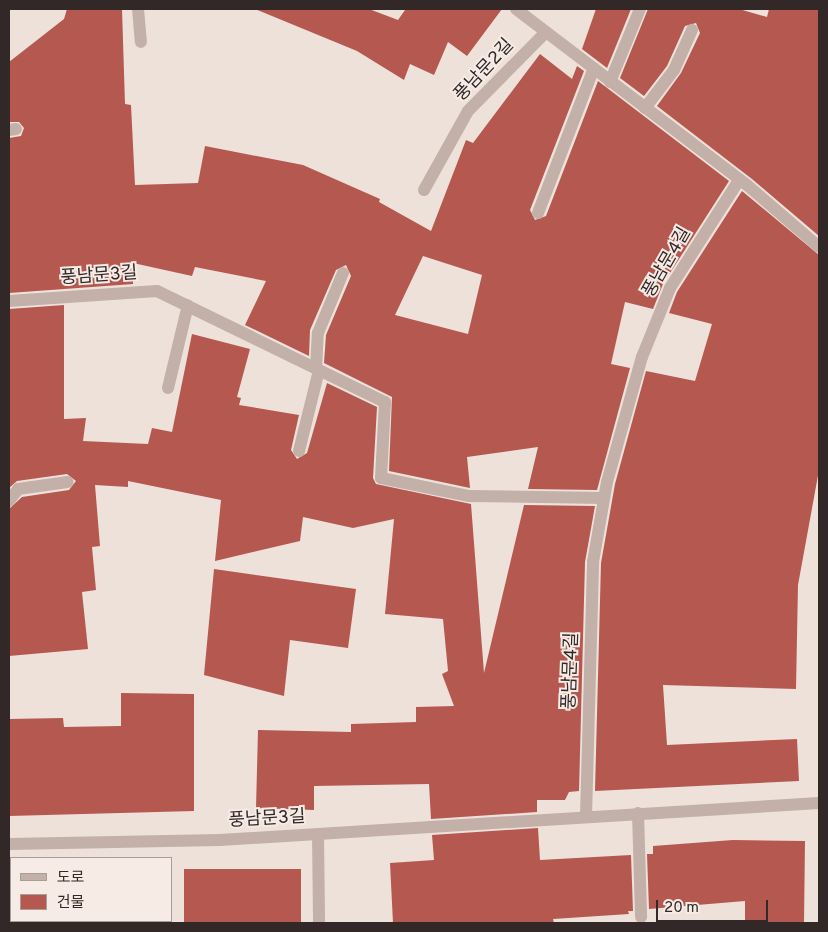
<!DOCTYPE html>
<meta charset="utf-8">
<style>
body{margin:0}
#map{position:relative;width:828px;height:932px;overflow:hidden;background:#ede1da;font-family:Overpass,"Noto Sans KR",sans-serif}
div>[style]{position:absolute}
[style*='--x']{left:calc(var(--x)*1px);top:calc(var(--y)*1px);width:calc(var(--w)*1px);rotate:calc(var(--a)*1deg)}
.building>*{inset:0;background:#b55850;transform-origin:0 0}
.lane>*{height:12px;margin:-6px;padding:0 6px;transform-origin:6px;border-radius:6px;background:#c3b0a8}
.street>*{height:12px;margin:-6px;padding:0 6px;transform-origin:6px;border-radius:6px;background:#c3b0a8}
span{translate:-50% -50%;white-space:nowrap;text-align:center;line-height:1.15;-webkit-text-stroke:4px #f6ebe5;paint-order:stroke}
.street-label{font-size:18px;color:#312827}
.frame{position:absolute;inset:0;border:10px solid #312827;pointer-events:none}
.legend{position:absolute;left:10px;top:857px;width:162px;height:65px;box-sizing:border-box;background:#f6ebe5;border:1px solid #a79d99;margin:0;padding:6px 9px;list-style:none;font-size:15px;color:#312827}
.legend li{display:flex;align-items:center;gap:10px;height:25px}
.legend b{width:25px;border:1px solid #a79d99}
.scale{position:absolute;left:656px;top:900px;width:112px;height:22px;box-sizing:border-box;border:2px solid #312827;border-top:0;padding-left:6px;font-size:15px;line-height:18px;white-space:nowrap;color:#312827;-webkit-text-stroke:4px #f6ebe5;paint-order:stroke}
</style>
<div id="map">
<div class="building">
<i style="clip-path:polygon(evenodd,67px 9px,122px 9px,125px 104px,131px 105px,135px 185px,198px 183px,205px 146px,303px 165px,380px 199px,379px 202px,431px 231px,466px 140px,473px 143px,540px 54px,572px 79px,577px 66px,584px 71px,530px 210px,535px 220px,546px 216px,598px 81px,729px 181px,663px 284px,653px 309px,625px 302px,611px 364px,630px 368px,597px 490px,528px 489px,538px 447px,467px 457px,470px 488px,389px 471px,392px 397px,324px 363px,326px 335px,351px 276px,346px 265px,336px 270px,310px 330px,309px 356px,245px 325px,266px 281px,195px 267px,192px 276px,133px 263px,133px 284px,9px 293px,9px 138px,21px 136px,24px 128px,19px 122px,9px 122px,9px 62px,64px 19px,67px 9px,423px 256px,482px 275px,468px 334px,395px 315px,423px 256px)"></i>
<i style="clip-path:polygon(255px 9px,369px 9px,398px 20px,405px 10px,403px 9px,502px 9px,467px 56px,448px 42px,434px 75px,410px 64px,404px 80px,357px 51px)"></i>
<i style="clip-path:polygon(596px 9px,631px 9px,607px 68px,582px 49px)"></i>
<i style="clip-path:polygon(648px 9px,739px 9px,767px 17px,769px 9px,819px 9px,819px 236px,752px 179px,657px 106px,681px 73px,700px 33px,696px 23px,685px 26px,667px 66px,644px 96px,620px 78px)"></i>
<i style="clip-path:polygon(742px 191px,819px 255px,819px 470px,798px 585px,796px 689px,663px 685px,667px 745px,797px 739px,799px 781px,595px 791px,601px 563px,615px 484px,646px 371px,695px 381px,712px 324px,669px 313px,677px 292px)"></i>
<i style="clip-path:polygon(64px 305px,64px 419px,86px 418px,83px 441px,148px 444px,152px 428px,172px 432px,192px 334px,250px 349px,237px 397px,241px 398px,239px 405px,299px 415px,291px 450px,297px 459px,307px 453px,327px 383px,377px 407px,373px 478px,376px 484px,471px 504px,484px 673px,524px 505px,595px 506px,585px 562px,579px 791px,569px 792px,565px 800px,537px 800px,537px 812px,431px 819px,429px 784px,314px 786px,314px 810px,256px 808px,258px 730px,351px 732px,351px 724px,416px 722px,416px 707px,454px 706px,442px 674px,448px 671px,443px 619px,385px 614px,394px 519px,353px 528px,303px 517px,300px 541px,215px 561px,221px 500px,128px 481px,128px 487px,95px 485px,100px 546px,92px 547px,96px 590px,82px 592px,88px 649px,9px 656px,9px 509px,22px 497px,69px 490px,76px 481px,67px 474px,17px 481px,9px 488px,9px 309px)"></i>
<i style="clip-path:polygon(214px 569px,356px 589px,348px 648px,290px 640px,284px 696px,204px 675px)"></i>
<i style="clip-path:polygon(121px 693px,194px 694px,194px 811px,9px 816px,9px 719px,63px 718px,64px 727px,121px 726px)"></i>
<i style="clip-path:polygon(538px 828px,540px 860px,631px 855px,633px 911px,628px 911px,629px 914px,553px 919px,554px 923px,393px 923px,390px 863px,434px 860px,432px 835px)"></i>
<i style="clip-path:polygon(733px 840px,805px 841px,804px 923px,745px 923px,745px 901px,649px 909px,647px 854px,653px 854px,653px 846px)"></i>
<i style="left:184px;top:869px;width:117px;height:54px"></i>
</div>
<div class="lane">
<i style="--x:9;--y:130;--w:7;--a:-8"></i>
</div>
<div class="street">
<i style="--x:138;--y:9;--w:33;--a:85"></i>
<i style="--x:516;--y:9;--w:290;--a:37.3"></i>
<i style="--x:747;--y:185;--w:95;--a:40.7"></i>
<i style="--x:610;--y:82;--w:79;--a:-67.7"></i>
<i style="--x:645;--y:108;--w:48;--a:-52.7"></i>
<i style="--x:674;--y:70;--w:44;--a:-65.8"></i>
<i style="--x:424;--y:190;--w:90;--a:-60.9"></i>
<i style="--x:468;--y:111;--w:111;--a:-45.4"></i>
<i style="--x:538;--y:213;--w:155;--a:-68.9"></i>
<i style="--x:9;--y:301;--w:148;--a:-3.9"></i>
<i style="--x:157;--y:291;--w:254;--a:26"></i>
<i style="--x:385;--y:402;--w:76;--a:93"></i>
<i style="--x:381;--y:478;--w:90;--a:11.6"></i>
<i style="--x:469;--y:496;--w:135;--a:0.8"></i>
<i style="--x:316;--y:368;--w:35;--a:-87"></i>
<i style="--x:318;--y:333;--w:65;--a:-67.4"></i>
<i style="--x:168;--y:388;--w:85;--a:-76.5"></i>
<i style="--x:299;--y:451;--w:83;--a:-76.1"></i>
<i style="--x:9;--y:501;--w:15;--a:-53"></i>
<i style="--x:18;--y:489;--w:50;--a:-8"></i>
<i style="--x:638;--y:813;--w:104;--a:88.3"></i>
<i style="--x:586;--y:816;--w:254;--a:-88.4"></i>
<i style="--x:593;--y:562;--w:81;--a:-80.1"></i>
<i style="--x:607;--y:482;--w:130;--a:-74.4"></i>
<i style="--x:642;--y:357;--w:74;--a:-67.9"></i>
<i style="--x:670;--y:288;--w:128;--a:-57.4"></i>
<i style="--x:318;--y:835;--w:88;--a:89.3"></i>
<i style="--x:9;--y:844;--w:211;--a:-1.1"></i>
<i style="--x:220;--y:840;--w:600;--a:-3.53"></i>
</div>
<div class="street-label">
<span style="left:485px;top:71px;rotate:-47deg">풍남문2길</span>
<span style="left:668px;top:263px;rotate:-60deg">풍남문4길</span>
<span style="left:99px;top:277px;rotate:-4deg">풍남문3길</span>
<span style="left:572px;top:671px;rotate:-88deg">풍남문4길</span>
<span style="left:267px;top:820px;rotate:-3deg">풍남문3길</span>
</div>
<div class="frame"></div>
<ul class="legend">
<li><b style="height:6px;background:#c3b0a8"></b>도로</li>
<li><b style="height:14px;background:#b55850"></b>건물</li>
</ul>
<div class="scale">20 m</div>
</div>
